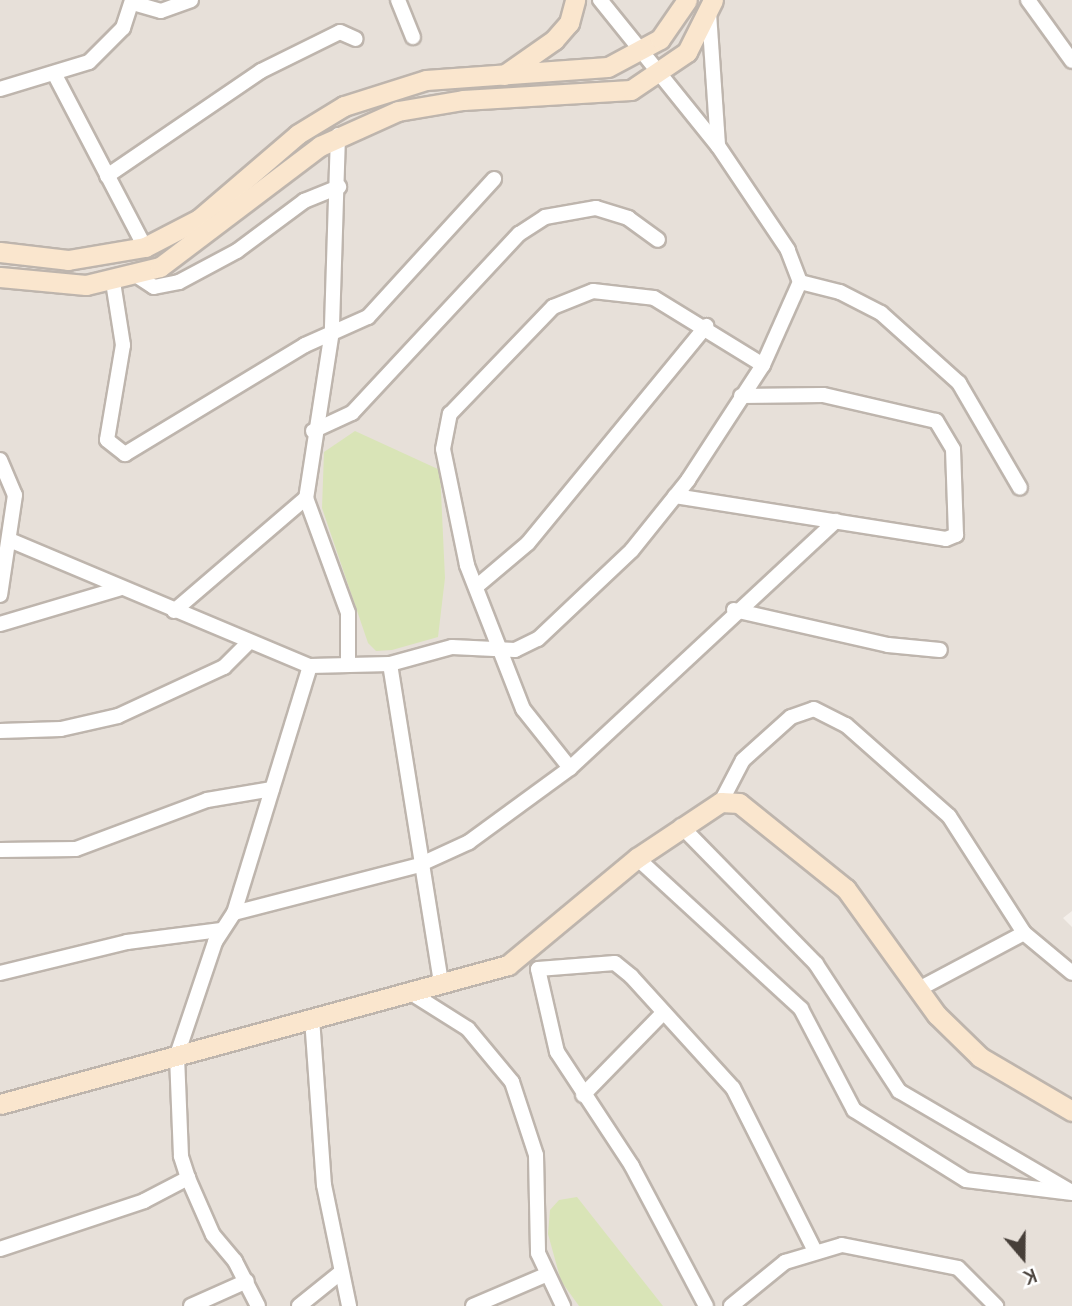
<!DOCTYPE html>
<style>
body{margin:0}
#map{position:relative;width:1072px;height:1306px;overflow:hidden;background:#f4efea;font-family:Manrope,sans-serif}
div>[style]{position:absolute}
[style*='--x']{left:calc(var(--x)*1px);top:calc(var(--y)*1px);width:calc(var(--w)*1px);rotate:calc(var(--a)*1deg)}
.residential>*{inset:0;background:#e7e0d9}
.green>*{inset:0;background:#d9e4b7}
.roads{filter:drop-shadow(2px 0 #beb5ad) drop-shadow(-2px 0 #beb5ad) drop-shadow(0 2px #beb5ad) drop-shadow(0 -2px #beb5ad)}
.street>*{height:14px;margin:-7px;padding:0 7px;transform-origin:7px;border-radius:7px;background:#fff}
.secondary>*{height:19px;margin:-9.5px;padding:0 9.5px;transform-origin:9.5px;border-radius:9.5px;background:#fae6ce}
span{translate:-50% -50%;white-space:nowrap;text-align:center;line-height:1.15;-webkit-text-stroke:7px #fff;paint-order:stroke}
.north{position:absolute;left:988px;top:1222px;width:70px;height:70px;-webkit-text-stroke:5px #fff;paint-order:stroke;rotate:160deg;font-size:19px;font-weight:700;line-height:28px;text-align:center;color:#473f39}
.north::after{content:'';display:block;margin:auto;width:24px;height:32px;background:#473f39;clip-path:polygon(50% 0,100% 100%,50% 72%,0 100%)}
</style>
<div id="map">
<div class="residential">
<i style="clip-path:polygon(0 0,1072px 0,1072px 911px,1063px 918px,1072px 927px,1072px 1306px,0 1306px)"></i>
</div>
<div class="green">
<i style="clip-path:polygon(355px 431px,440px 470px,445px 578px,438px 637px,392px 650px,376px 651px,368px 643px,322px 508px,324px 452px)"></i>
<i style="clip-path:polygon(577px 1197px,663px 1306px,579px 1306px,561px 1281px,548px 1234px,550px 1210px,559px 1200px)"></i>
</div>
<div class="roads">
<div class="street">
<i style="--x:398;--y:0;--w:40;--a:68"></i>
<i style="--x:1028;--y:0;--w:75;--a:54.2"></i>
<i style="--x:133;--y:3;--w:29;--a:16"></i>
<i style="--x:161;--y:11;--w:32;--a:-20"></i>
<i style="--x:709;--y:13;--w:133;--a:86.1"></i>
<i style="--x:55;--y:75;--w:194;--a:62.4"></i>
<i style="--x:0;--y:89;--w:93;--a:-16.9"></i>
<i style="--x:89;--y:62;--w:48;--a:-45"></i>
<i style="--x:123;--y:28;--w:29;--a:-72"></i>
<i style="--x:338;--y:135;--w:196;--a:91.8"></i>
<i style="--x:332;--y:331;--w:169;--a:98.8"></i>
<i style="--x:306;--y:498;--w:122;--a:69.9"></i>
<i style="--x:348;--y:613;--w:52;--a:90"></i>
<i style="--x:107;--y:176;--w:186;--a:-34.3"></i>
<i style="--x:261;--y:71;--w:88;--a:-26.3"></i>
<i style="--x:340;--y:32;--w:17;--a:24"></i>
<i style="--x:137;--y:276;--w:20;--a:33"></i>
<i style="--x:154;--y:287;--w:25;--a:-11"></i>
<i style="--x:179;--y:282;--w:66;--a:-28.1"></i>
<i style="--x:237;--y:251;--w:84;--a:-36.7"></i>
<i style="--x:304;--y:201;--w:38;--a:-22"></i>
<i style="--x:113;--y:282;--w:64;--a:81"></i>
<i style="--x:123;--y:345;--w:96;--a:99.6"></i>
<i style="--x:107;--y:440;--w:23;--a:38"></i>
<i style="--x:125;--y:454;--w:210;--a:-31.2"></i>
<i style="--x:305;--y:345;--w:69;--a:-24"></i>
<i style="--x:368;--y:317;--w:187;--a:-47.6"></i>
<i style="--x:800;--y:282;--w:41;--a:14"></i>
<i style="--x:840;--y:292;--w:46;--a:27.1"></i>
<i style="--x:881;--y:313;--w:105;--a:41.9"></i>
<i style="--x:959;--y:383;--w:121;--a:59.8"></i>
<i style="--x:313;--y:431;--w:43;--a:-24.8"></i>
<i style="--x:352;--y:413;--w:245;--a:-47"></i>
<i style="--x:519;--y:234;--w:31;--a:-33"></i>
<i style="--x:545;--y:217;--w:52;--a:-10"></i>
<i style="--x:596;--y:208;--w:34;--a:17"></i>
<i style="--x:628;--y:218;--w:37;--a:36"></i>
<i style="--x:0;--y:460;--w:38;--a:67"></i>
<i style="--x:15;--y:495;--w:101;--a:98.5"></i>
<i style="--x:675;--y:496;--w:274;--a:9"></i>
<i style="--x:946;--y:539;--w:11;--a:-22"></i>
<i style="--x:956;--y:535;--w:86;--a:-92"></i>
<i style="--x:953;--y:449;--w:33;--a:-121"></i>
<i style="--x:936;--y:421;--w:116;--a:-167"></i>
<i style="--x:823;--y:395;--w:82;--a:179.3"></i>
<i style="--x:12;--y:541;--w:323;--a:22.8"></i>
<i style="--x:310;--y:666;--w:80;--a:-1.4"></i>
<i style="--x:390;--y:664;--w:323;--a:80.9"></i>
<i style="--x:476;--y:587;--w:68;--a:-40.2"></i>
<i style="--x:528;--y:543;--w:281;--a:-50.6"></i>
<i style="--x:734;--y:610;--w:158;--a:12.8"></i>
<i style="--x:888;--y:645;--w:52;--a:5.5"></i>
<i style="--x:174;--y:611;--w:174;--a:-40.6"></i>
<i style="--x:0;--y:624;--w:123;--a:-16.5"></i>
<i style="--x:390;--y:664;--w:64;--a:-15.3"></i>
<i style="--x:452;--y:647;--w:63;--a:2.7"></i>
<i style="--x:515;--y:650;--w:25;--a:-26"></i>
<i style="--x:538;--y:639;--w:129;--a:-43.4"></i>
<i style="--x:632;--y:550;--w:90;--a:-51.3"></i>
<i style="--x:688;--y:480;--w:137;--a:-56.9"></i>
<i style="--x:763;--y:365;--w:91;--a:-66"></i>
<i style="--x:800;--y:282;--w:34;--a:-111"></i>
<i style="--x:788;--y:250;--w:125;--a:-123.9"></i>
<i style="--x:718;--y:146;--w:188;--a:-128.9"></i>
<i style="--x:0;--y:731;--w:61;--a:-1.9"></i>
<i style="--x:61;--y:729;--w:58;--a:-12.8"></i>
<i style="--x:118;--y:716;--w:117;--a:-24.8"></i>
<i style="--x:224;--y:667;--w:35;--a:-45"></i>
<i style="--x:570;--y:768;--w:75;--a:-128.5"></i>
<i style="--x:523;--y:709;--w:155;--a:-111.3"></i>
<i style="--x:467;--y:565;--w:118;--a:-101.7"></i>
<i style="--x:443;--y:449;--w:36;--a:-79"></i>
<i style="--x:450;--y:414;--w:149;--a:-46.1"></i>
<i style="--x:553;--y:307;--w:43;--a:-21.8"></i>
<i style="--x:593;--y:291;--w:61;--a:6.5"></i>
<i style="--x:654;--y:298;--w:128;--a:31.6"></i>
<i style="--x:721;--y:802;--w:47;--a:-62.4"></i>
<i style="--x:743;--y:760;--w:64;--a:-41.9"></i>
<i style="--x:791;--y:717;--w:24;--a:-19"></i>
<i style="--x:814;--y:709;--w:36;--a:27"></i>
<i style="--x:846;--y:725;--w:137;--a:41.5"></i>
<i style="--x:949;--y:816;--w:139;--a:57.3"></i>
<i style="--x:1024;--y:933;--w:62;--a:39.8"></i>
<i style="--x:681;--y:826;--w:193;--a:45.6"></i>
<i style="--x:816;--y:964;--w:152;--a:56.8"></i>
<i style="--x:899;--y:1091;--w:200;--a:30.3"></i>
<i style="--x:0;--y:850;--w:76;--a:-0.8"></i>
<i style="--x:76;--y:849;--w:140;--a:-20.5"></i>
<i style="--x:207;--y:800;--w:66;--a:-9.6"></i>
<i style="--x:637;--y:858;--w:223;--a:42.6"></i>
<i style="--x:801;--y:1009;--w:114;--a:62.3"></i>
<i style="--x:854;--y:1110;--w:132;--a:32"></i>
<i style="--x:966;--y:1180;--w:107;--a:7"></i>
<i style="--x:234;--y:913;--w:191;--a:-14.5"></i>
<i style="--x:419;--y:865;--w:55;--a:-24.7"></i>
<i style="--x:469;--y:842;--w:125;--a:-36.2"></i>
<i style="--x:570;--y:768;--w:363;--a:-42.9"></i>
<i style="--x:0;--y:973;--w:131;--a:-13.7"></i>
<i style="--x:127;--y:942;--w:95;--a:-7.3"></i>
<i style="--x:917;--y:990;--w:121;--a:-28"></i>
<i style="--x:408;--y:991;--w:71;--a:32.3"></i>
<i style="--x:468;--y:1029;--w:69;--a:50.3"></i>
<i style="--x:512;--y:1082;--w:77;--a:71.8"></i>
<i style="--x:536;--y:1155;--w:98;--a:88.8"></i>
<i style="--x:538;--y:1253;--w:59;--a:64.7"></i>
<i style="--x:312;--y:1018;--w:167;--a:85.9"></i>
<i style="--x:324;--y:1185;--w:124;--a:78.3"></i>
<i style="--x:583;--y:1095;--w:115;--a:-45.7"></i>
<i style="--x:0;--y:1249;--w:152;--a:-18.4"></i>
<i style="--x:144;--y:1201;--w:50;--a:-27.6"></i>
<i style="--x:191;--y:1306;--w:61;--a:-24.1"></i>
<i style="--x:258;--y:1306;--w:51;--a:-117.1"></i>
<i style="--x:235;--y:1261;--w:34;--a:-130"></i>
<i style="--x:213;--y:1235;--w:62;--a:-113.7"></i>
<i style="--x:188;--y:1178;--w:23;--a:-108"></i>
<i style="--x:181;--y:1156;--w:101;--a:-92.3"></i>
<i style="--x:177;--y:1055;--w:119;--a:-71.4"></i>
<i style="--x:215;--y:942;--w:35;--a:-57"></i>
<i style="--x:234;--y:913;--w:258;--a:-72.9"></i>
<i style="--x:299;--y:1306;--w:53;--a:-38.8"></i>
<i style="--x:473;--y:1306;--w:76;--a:-23.2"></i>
<i style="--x:706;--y:1306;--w:158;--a:-117.9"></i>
<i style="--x:632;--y:1166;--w:136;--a:-123.3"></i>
<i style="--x:557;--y:1052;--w:85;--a:-102.9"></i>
<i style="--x:538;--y:969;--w:77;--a:-4.5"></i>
<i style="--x:615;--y:963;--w:21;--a:39"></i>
<i style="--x:631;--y:976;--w:151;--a:47.7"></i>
<i style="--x:733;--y:1088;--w:180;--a:63.3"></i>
<i style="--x:731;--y:1306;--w:70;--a:-39.2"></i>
<i style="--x:785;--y:1262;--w:59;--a:-16.6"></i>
<i style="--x:842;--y:1245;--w:118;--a:11.2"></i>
<i style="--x:958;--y:1268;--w:54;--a:45"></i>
</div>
<div class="secondary">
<i style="--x:504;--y:75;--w:61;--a:-35"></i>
<i style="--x:554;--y:40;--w:23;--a:-49"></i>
<i style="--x:569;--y:23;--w:24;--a:-75"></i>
<i style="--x:0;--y:252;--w:68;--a:6.7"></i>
<i style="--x:68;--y:260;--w:78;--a:-9.6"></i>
<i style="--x:145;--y:247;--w:61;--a:-27.4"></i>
<i style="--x:199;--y:219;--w:130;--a:-40.6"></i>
<i style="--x:298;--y:134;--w:54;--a:-31.3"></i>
<i style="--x:344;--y:106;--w:86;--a:-17.6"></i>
<i style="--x:426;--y:80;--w:182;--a:-4.1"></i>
<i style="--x:608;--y:67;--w:59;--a:-28.3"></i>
<i style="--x:660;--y:39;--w:47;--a:-55.3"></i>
<i style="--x:0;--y:277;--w:86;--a:5.3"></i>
<i style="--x:86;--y:285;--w:76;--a:-13.7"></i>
<i style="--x:160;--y:267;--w:201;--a:-37.1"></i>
<i style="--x:320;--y:146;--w:85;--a:-24.2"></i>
<i style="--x:398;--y:111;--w:66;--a:-9.6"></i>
<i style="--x:463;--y:100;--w:168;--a:-3.4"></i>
<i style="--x:631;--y:90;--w:68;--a:-34.2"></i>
<i style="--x:687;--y:52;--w:58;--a:-63.4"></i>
<i style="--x:0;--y:1104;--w:527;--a:-15.3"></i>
<i style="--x:508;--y:965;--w:168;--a:-39.7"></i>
<i style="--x:637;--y:858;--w:101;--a:-33.7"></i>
<i style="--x:721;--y:802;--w:18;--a:3"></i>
<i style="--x:739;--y:803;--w:137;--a:38.8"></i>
<i style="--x:846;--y:889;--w:155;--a:54.2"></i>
<i style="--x:937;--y:1015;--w:60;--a:44.3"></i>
<i style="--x:980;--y:1057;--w:107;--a:30.4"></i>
</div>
</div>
<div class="north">K</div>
</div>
